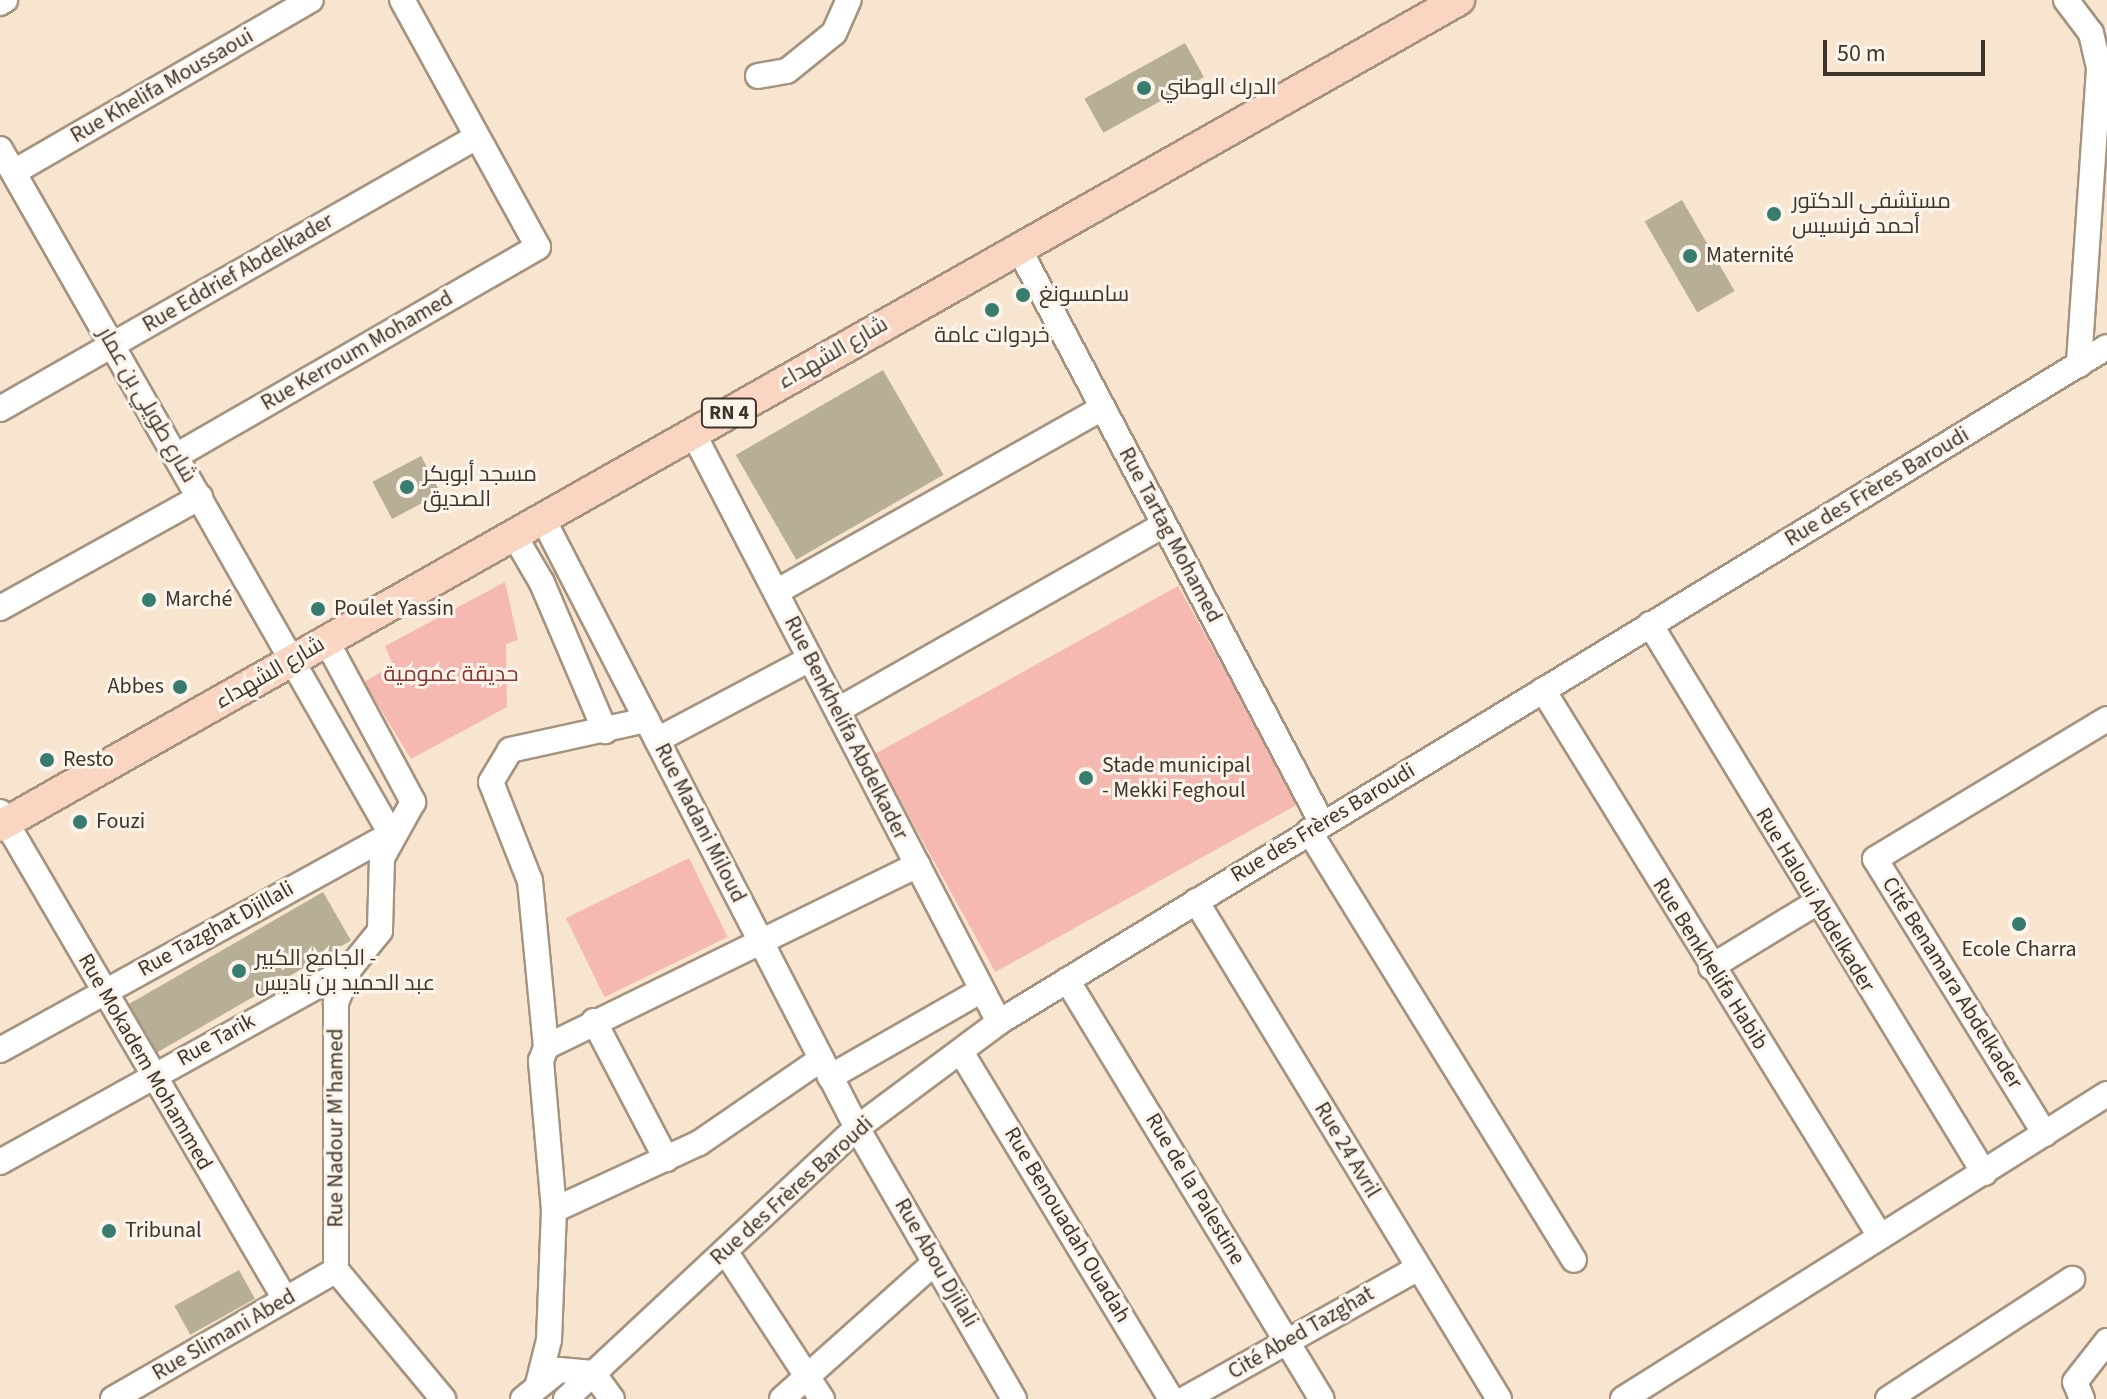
<!DOCTYPE html>
<meta charset="utf-8">
<style>
body{margin:0}
#map{position:relative;width:2107px;height:1399px;overflow:hidden;background:#f8e5cf;font-family:"Source Sans 3",Cairo,sans-serif}
div>[style]{position:absolute}
[style*='--x']{left:calc(var(--x)*1px);top:calc(var(--y)*1px);width:calc(var(--w)*1px);rotate:calc(var(--a)*1deg)}
.green>*{inset:0;background:#f6b9b2;transform-origin:0 0}
.building>*{inset:0;background:#b6ae95;transform-origin:0 0}
.roads{filter:drop-shadow(2px 0 #a5937f) drop-shadow(-2px 0 #a5937f) drop-shadow(0 2px #a5937f) drop-shadow(0 -2px #a5937f)}
.minor>*{height:24px;margin:-12px;padding:0 12px;transform-origin:12px;border-radius:12px;background:#fff}
.major>*{height:30px;margin:-15px;padding:0 15px;transform-origin:15px;border-radius:15px;background:#fad5c2}
.dots>*{width:22px;height:22px;translate:-50% -50%;box-sizing:border-box;border:4px solid #fcf4eb;border-radius:50%}
span{translate:-50% -50%;white-space:nowrap;text-align:center;line-height:1.15;-webkit-text-stroke:6px #fcf4eb;paint-order:stroke}
.shield-label span{padding:2px 6px;background:#fcf4eb;border:2px solid;border-radius:6px;-webkit-text-stroke-width:0}
.shield-label{font-size:20px;color:#3d352c;font-weight:700}
.street-label{font-size:22px;color:#3d352c}
.poi-label{font-size:22px;color:#3d352c}
.left{translate:0 -50%;text-align:left}
.right{translate:-100% -50%;text-align:right}
.park-label{font-size:22px;color:#8d332e}
.scale{position:absolute;left:1823px;top:40px;width:162px;height:36px;box-sizing:border-box;border:4px solid #3d352c;border-top:0;padding-left:10px;font-size:24px;line-height:28px;white-space:nowrap;color:#3d352c;-webkit-text-stroke:6px #fcf4eb;paint-order:stroke}
</style>
<div id="map">
<div class="green">
<i style="clip-path:polygon(505px 582px,518px 640px,506px 644px,507px 707px,411px 759px,364px 682px,393px 665px,385px 646px)"></i>
<i style="left:1178px;top:586px;width:249px;height:347px;rotate:61deg"></i>
<i style="left:689px;top:858px;width:88px;height:137px;rotate:64deg"></i>
</div>
<div class="building">
<i style="left:1185px;top:43px;width:39px;height:115px;rotate:61deg"></i>
<i style="left:1682px;top:200px;width:105px;height:43px;rotate:60deg"></i>
<i style="left:883px;top:370px;width:121px;height:170px;rotate:60deg"></i>
<i style="left:421px;top:456px;width:42px;height:55px;rotate:62deg"></i>
<i style="left:323px;top:892px;width:56px;height:224px;rotate:60deg"></i>
<i style="left:239px;top:1270px;width:33px;height:74px;rotate:61deg"></i>
</div>
<div class="roads">
<div class="minor">
<i style="--x:2066;--y:0;--w:41;--a:52.9"></i>
<i style="--x:2091;--y:33;--w:37;--a:77"></i>
<i style="--x:2099;--y:69;--w:297;--a:93.9"></i>
<i style="--x:0;--y:3;--w:6;--a:-31"></i>
<i style="--x:758;--y:76;--w:29;--a:-10"></i>
<i style="--x:787;--y:71;--w:60;--a:-39"></i>
<i style="--x:834;--y:33;--w:36;--a:-66"></i>
<i style="--x:0;--y:149;--w:789;--a:60.28"></i>
<i style="--x:14;--y:172;--w:343;--a:-30.1"></i>
<i style="--x:1018;--y:247;--w:651;--a:62.18"></i>
<i style="--x:0;--y:409;--w:547;--a:-29.71"></i>
<i style="--x:693;--y:433;--w:664;--a:62.55"></i>
<i style="--x:176;--y:456;--w:418;--a:-30"></i>
<i style="--x:538;--y:247;--w:282;--a:-118.8"></i>
<i style="--x:543;--y:519;--w:685;--a:62.72"></i>
<i style="--x:857;--y:1128;--w:313;--a:59.9"></i>
<i style="--x:514;--y:535;--w:56;--a:59.7"></i>
<i style="--x:542;--y:583;--w:161;--a:66.9"></i>
<i style="--x:776;--y:592;--w:374;--a:-29.4"></i>
<i style="--x:0;--y:608;--w:229;--a:-29"></i>
<i style="--x:1650;--y:624;--w:643;--a:58.68"></i>
<i style="--x:327;--y:642;--w:182;--a:61.7"></i>
<i style="--x:413;--y:802;--w:64;--a:119"></i>
<i style="--x:382;--y:858;--w:73;--a:91.6"></i>
<i style="--x:380;--y:931;--w:48;--a:129"></i>
<i style="--x:350;--y:968;--w:38;--a:112"></i>
<i style="--x:336;--y:1003;--w:267;--a:90"></i>
<i style="--x:336;--y:1270;--w:168;--a:50.3"></i>
<i style="--x:1543;--y:690;--w:642;--a:58.32"></i>
<i style="--x:838;--y:710;--w:374;--a:-29.6"></i>
<i style="--x:657;--y:740;--w:173;--a:-27.9"></i>
<i style="--x:0;--y:812;--w:564;--a:59.66"></i>
<i style="--x:1309;--y:831;--w:504;--a:58.3"></i>
<i style="--x:1196;--y:901;--w:583;--a:58.68"></i>
<i style="--x:1711;--y:967;--w:123;--a:-31.4"></i>
<i style="--x:1067;--y:980;--w:490;--a:58.7"></i>
<i style="--x:594;--y:1021;--w:156;--a:62.4"></i>
<i style="--x:546;--y:1047;--w:414;--a:-26.1"></i>
<i style="--x:0;--y:1050;--w:447;--a:-28.9"></i>
<i style="--x:961;--y:1052;--w:406;--a:58.8"></i>
<i style="--x:830;--y:1077;--w:175;--a:-29.8"></i>
<i style="--x:2045;--y:1134;--w:323;--a:-121.7"></i>
<i style="--x:1875;--y:859;--w:271;--a:-31.1"></i>
<i style="--x:0;--y:1162;--w:400;--a:-29"></i>
<i style="--x:554;--y:1210;--w:160;--a:-24.8"></i>
<i style="--x:699;--y:1143;--w:148;--a:-34.5"></i>
<i style="--x:725;--y:1251;--w:177;--a:56.8"></i>
<i style="--x:593;--y:1373;--w:32;--a:54"></i>
<i style="--x:538;--y:1384;--w:45;--a:-76"></i>
<i style="--x:549;--y:1340;--w:130;--a:-87.8"></i>
<i style="--x:554;--y:1210;--w:150;--a:-95"></i>
<i style="--x:541;--y:1061;--w:15;--a:-70"></i>
<i style="--x:546;--y:1047;--w:167;--a:-95.5"></i>
<i style="--x:530;--y:881;--w:106;--a:-111.5"></i>
<i style="--x:491;--y:782;--w:37;--a:-59"></i>
<i style="--x:510;--y:750;--w:140;--a:-12.4"></i>
<i style="--x:113;--y:1399;--w:258;--a:-30"></i>
<i style="--x:523;--y:1399;--w:46;--a:-38.9"></i>
<i style="--x:559;--y:1370;--w:34;--a:5"></i>
<i style="--x:566;--y:1399;--w:398;--a:-43"></i>
<i style="--x:857;--y:1128;--w:177;--a:-36.7"></i>
<i style="--x:999;--y:1022;--w:1297;--a:-31.35"></i>
<i style="--x:782;--y:1399;--w:205;--a:-41.8"></i>
<i style="--x:1185;--y:1399;--w:267;--a:-29.3"></i>
<i style="--x:1623;--y:1399;--w:572;--a:-32.22"></i>
<i style="--x:1888;--y:1399;--w:220;--a:-33.1"></i>
<i style="--x:2082;--y:1399;--w:18;--a:-112"></i>
<i style="--x:2075;--y:1382;--w:52;--a:-52"></i>
</div>
<div class="major">
<i style="--x:0;--y:826;--w:1677;--a:-29.52"></i>
</div>
</div>
<div class="dots">
<i style="left:1144px;top:88px;background:#387c70"></i>
<i style="left:1774px;top:214px;background:#387c70"></i>
<i style="left:1690px;top:256px;background:#387c70"></i>
<i style="left:1023px;top:295px;background:#387c70"></i>
<i style="left:992px;top:310px;background:#387c70"></i>
<i style="left:407px;top:487px;background:#387c70"></i>
<i style="left:149px;top:600px;background:#387c70"></i>
<i style="left:318px;top:609px;background:#387c70"></i>
<i style="left:180px;top:687px;background:#387c70"></i>
<i style="left:47px;top:760px;background:#387c70"></i>
<i style="left:1086px;top:778px;background:#387c70"></i>
<i style="left:80px;top:822px;background:#387c70"></i>
<i style="left:2019px;top:924px;background:#387c70"></i>
<i style="left:239px;top:971px;background:#387c70"></i>
<i style="left:109px;top:1231px;background:#387c70"></i>
</div>
<div class="shield-label">
<span style="left:729px;top:413px">RN 4</span>
</div>
<div class="street-label">
<span style="left:162px;top:86px;rotate:-30deg">Rue Khelifa Moussaoui</span>
<span style="left:238px;top:273px;rotate:-30deg">Rue Eddrief Abdelkader</span>
<span style="left:357px;top:351px;rotate:-30deg">Rue Kerroum Mohamed</span>
<span style="left:833px;top:353px;rotate:-30deg">شارع الشهداء</span>
<span style="left:147px;top:405px;rotate:60deg">شارع طويلي بن عمار</span>
<span style="left:1877px;top:487px;rotate:-31deg">Rue des Frères Baroudi</span>
<span style="left:1170px;top:535px;rotate:62deg">Rue Tartag Mohamed</span>
<span style="left:270px;top:673px;rotate:-30deg">شارع الشهداء</span>
<span style="left:846px;top:728px;rotate:63deg">Rue Benkhelifa Abdelkader</span>
<span style="left:700px;top:823px;rotate:63deg">Rue Madani Miloud</span>
<span style="left:1323px;top:823px;rotate:-31deg">Rue des Frères Baroudi</span>
<span style="left:1815px;top:900px;rotate:59deg">Rue Haloui Abdelkader</span>
<span style="left:216px;top:929px;rotate:-29deg">Rue Tazghat Djillali</span>
<span style="left:1710px;top:964px;rotate:58deg">Rue Benkhelifa Habib</span>
<span style="left:1952px;top:983px;rotate:58deg">Cité Benamara Abdelkader</span>
<span style="left:216px;top:1040px;rotate:-29deg">Rue Tarik</span>
<span style="left:145px;top:1062px;rotate:60deg">Rue Mokadem Mohammed</span>
<span style="left:336px;top:1128px;rotate:-90deg">Rue Nadour M'hamed</span>
<span style="left:1347px;top:1150px;rotate:59deg">Rue 24 Avril</span>
<span style="left:1195px;top:1189px;rotate:59deg">Rue de la Palestine</span>
<span style="left:792px;top:1191px;rotate:-42deg">Rue des Frères Baroudi</span>
<span style="left:1067px;top:1225px;rotate:59deg">Rue Benouadah Ouadah</span>
<span style="left:936px;top:1263px;rotate:60deg">Rue Abou Djilali</span>
<span style="left:1301px;top:1333px;rotate:-30deg">Cité Abed Tazghat</span>
<span style="left:224px;top:1335px;rotate:-30deg">Rue Slimani Abed</span>
</div>
<div class="poi-label">
<span class="left" style="left:1160px;top:88px">الدرك الوطني</span>
<span class="left" style="left:1792px;top:214px">مستشفى الدكتور<br>أحمد فرنسيس</span>
<span class="left" style="left:1706px;top:256px">Maternité</span>
<span class="left" style="left:1039px;top:295px">سامسونغ</span>
<span style="left:992px;top:336px">خردوات عامة</span>
<span class="left" style="left:423px;top:487px">مسجد أبوبكر<br>الصديق</span>
<span class="left" style="left:165px;top:600px">Marché</span>
<span class="left" style="left:334px;top:609px">Poulet Yassin</span>
<span class="right" style="left:164px;top:687px">Abbes</span>
<span class="left" style="left:63px;top:760px">Resto</span>
<span class="left" style="left:1102px;top:778px">Stade municipal<br>- Mekki Feghoul</span>
<span class="left" style="left:96px;top:822px">Fouzi</span>
<span style="left:2019px;top:950px">Ecole Charra</span>
<span class="left" style="left:255px;top:971px">الجامع الكبير -<br>عبد الحميد بن باديس</span>
<span class="left" style="left:125px;top:1231px">Tribunal</span>
</div>
<div class="park-label">
<span style="left:451px;top:675px">حديقة عمومية</span>
</div>
<div class="scale">50 m</div>
</div>
